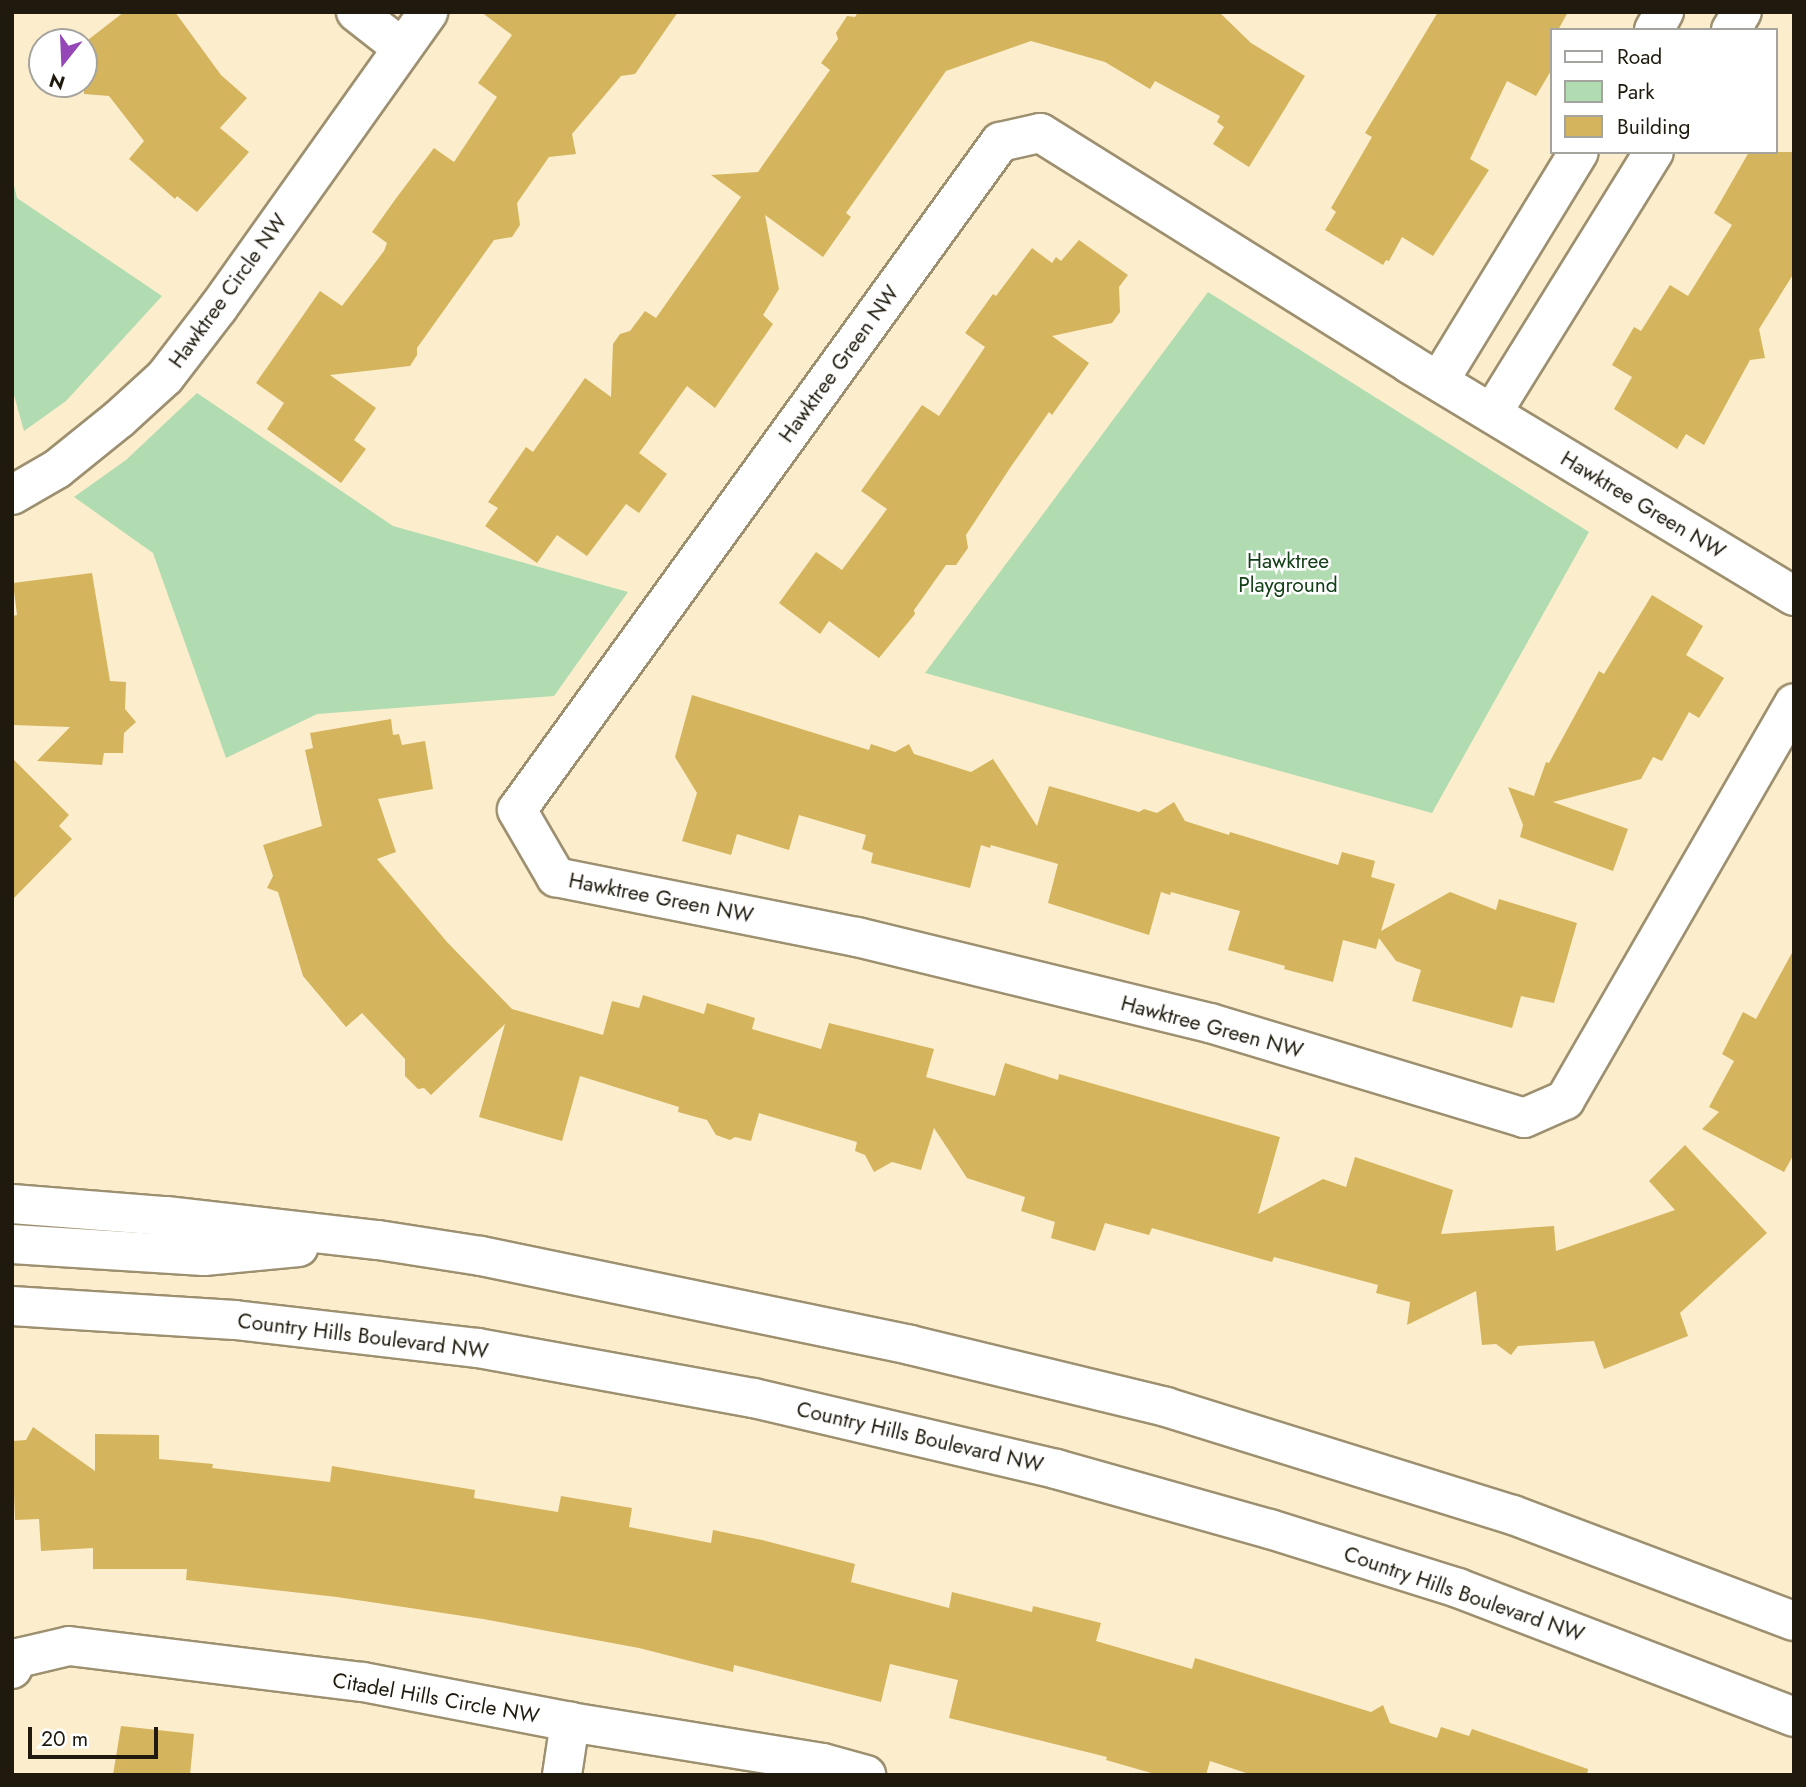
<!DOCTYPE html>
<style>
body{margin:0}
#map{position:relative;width:1806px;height:1787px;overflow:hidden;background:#fceecc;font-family:Jost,sans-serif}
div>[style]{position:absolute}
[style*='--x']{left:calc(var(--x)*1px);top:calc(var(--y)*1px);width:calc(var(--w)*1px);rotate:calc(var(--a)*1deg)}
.green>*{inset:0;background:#b1dbb1}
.building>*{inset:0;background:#d5b45e}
.roads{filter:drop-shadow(2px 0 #9d9070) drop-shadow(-2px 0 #9d9070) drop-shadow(0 2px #9d9070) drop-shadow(0 -2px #9d9070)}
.minor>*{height:38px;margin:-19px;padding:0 19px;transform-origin:19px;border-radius:19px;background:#fff}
.secondary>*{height:38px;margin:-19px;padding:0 19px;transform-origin:19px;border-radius:19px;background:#fff}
span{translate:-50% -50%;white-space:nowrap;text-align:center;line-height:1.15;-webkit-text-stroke:5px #fff;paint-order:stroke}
.street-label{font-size:21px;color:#1f1a0d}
.park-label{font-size:21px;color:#124017}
.frame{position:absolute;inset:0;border:14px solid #1f1a0d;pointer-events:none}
.legend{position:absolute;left:1550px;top:28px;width:228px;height:126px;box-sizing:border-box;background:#fff;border:2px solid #a5a39e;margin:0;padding:9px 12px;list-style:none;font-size:21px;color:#1f1a0d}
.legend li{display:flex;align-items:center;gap:14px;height:35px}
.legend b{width:35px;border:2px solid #a5a39e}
.north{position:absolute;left:28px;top:28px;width:70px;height:70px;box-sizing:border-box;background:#fff;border:2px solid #a5a39e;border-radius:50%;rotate:198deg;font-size:19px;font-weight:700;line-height:28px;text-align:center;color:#1f1a0d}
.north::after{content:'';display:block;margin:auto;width:24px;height:32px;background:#9547b8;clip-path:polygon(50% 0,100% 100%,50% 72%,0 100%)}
.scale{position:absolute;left:28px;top:1727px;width:130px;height:32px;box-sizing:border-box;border:4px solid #1f1a0d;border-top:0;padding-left:9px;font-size:21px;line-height:24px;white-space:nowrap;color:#1f1a0d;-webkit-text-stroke:5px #fff;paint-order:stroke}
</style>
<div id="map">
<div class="green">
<i style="clip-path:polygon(12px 177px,17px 198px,162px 296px,66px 401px,24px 431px,12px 388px)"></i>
<i style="clip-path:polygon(1208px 292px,1589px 532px,1432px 813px,925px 673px)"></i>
<i style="clip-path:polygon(197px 393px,393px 526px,628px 592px,554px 696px,317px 714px,226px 758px,153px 553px,74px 497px,126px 460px)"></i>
</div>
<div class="building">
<i style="clip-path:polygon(124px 12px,175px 12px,221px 75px,247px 98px,220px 128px,249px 152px,197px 212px,177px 196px,175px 199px,129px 159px,144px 141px,109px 96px,84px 94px,84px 43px)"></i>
<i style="clip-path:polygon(481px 12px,678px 12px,635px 74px,621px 76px,572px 134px,576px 154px,549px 157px,517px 203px,520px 225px,512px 237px,494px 240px,417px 348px,417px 355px,410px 366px,330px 375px,376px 408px,354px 440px,366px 449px,341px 483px,267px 429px,284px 403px,256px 383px,320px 291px,342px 306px,384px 251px,387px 243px,372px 232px,397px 197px,434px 148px,454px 162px,497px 97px,478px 83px,512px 35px)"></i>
<i style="clip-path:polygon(858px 12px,1219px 12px,1251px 43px,1305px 76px,1249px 167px,1213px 144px,1224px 127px,1217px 122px,1220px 116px,1155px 81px,1150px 89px,1105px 62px,1031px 41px,946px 71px,846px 213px,851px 217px,823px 257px,765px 215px,779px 289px,763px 315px,773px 324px,715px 408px,687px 386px,639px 453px,667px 474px,639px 513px,626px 504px,587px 556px,557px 535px,537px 563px,485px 526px,498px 508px,488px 502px,526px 447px,533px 452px,585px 378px,611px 397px,613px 344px,620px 334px,630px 331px,645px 311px,656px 318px,741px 197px,711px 175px,758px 172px,830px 70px,821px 63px,838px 39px,836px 33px,847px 16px,855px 17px)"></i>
<i style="clip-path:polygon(1438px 12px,1568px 12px,1558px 30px,1552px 30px,1552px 69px,1536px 96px,1507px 81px,1470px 159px,1489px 170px,1433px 256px,1402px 237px,1389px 261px,1386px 260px,1383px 265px,1325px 230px,1336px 212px,1331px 208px,1372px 137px,1365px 133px)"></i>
<i style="clip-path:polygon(1749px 152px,1794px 152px,1794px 273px,1759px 329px,1765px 358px,1750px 360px,1704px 445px,1686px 434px,1677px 449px,1614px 409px,1632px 377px,1612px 365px,1634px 327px,1641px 331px,1670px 285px,1688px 296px,1732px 225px,1714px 213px)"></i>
<i style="clip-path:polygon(1079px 240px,1128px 275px,1119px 287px,1120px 312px,1112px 323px,1052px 336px,1089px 363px,1052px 415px,1049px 412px,1010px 468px,966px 535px,968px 548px,956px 565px,946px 565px,914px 610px,915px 614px,879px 658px,829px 621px,820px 634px,779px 603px,816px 552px,842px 570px,887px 509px,861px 491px,922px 405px,939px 416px,985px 347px,965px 333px,993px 294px,996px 296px,1032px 248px,1052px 263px,1056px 257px,1061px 261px)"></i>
<i style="clip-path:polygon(92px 573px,110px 681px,126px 682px,125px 709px,136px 722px,124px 733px,123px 753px,104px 753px,102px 765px,37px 761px,70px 727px,12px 725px,12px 616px,17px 615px,13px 583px)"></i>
<i style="clip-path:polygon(1652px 595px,1703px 626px,1686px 655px,1724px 678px,1699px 718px,1689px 712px,1662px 761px,1653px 757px,1641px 779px,1553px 802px,1628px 829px,1613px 871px,1520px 837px,1523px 825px,1508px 787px,1534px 796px,1546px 762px,1549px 763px,1599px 671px,1604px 674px)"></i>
<i style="clip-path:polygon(692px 695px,869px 750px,871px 744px,895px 752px,909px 744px,914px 754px,971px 772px,993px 759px,1037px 826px,1049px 786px,1139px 812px,1144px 809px,1157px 813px,1174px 802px,1185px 821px,1229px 835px,1230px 832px,1338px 865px,1342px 852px,1375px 861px,1371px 877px,1395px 884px,1381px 931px,1450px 892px,1496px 910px,1499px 899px,1577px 923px,1554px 1003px,1521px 996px,1512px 1028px,1412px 1001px,1421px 970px,1396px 961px,1379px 938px,1376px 949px,1343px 940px,1333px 982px,1284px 969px,1285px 966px,1228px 950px,1240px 911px,1171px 892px,1170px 895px,1161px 892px,1149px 935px,1048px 903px,1058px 864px,991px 845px,990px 848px,981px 845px,970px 888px,871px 863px,873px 853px,862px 849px,866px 835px,799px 815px,789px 850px,737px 834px,731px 855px,682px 841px,697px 793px,675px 757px)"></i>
<i style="clip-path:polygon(391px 719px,393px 735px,399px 734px,402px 745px,425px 741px,433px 789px,378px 799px,396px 852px,377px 859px,447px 942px,512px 1009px,603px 1035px,612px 1001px,639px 1008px,643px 995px,704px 1014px,707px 1003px,755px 1018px,752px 1029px,821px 1049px,829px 1023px,934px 1049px,926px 1077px,995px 1096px,1005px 1063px,1058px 1080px,1059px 1074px,1280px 1137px,1258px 1214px,1323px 1179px,1346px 1187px,1355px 1157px,1453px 1190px,1441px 1234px,1554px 1226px,1556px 1251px,1675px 1210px,1649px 1181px,1685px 1145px,1767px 1233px,1680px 1313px,1688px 1336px,1604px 1369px,1594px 1341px,1518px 1346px,1511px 1355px,1496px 1344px,1482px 1345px,1476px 1291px,1407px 1325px,1410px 1302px,1376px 1293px,1378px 1285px,1274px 1257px,1272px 1262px,1152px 1228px,1149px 1235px,1105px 1223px,1095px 1251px,1051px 1238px,1055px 1222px,1021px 1211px,1025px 1197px,967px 1178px,934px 1128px,921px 1170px,892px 1162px,874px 1172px,865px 1155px,855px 1151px,857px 1142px,759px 1113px,751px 1141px,735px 1137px,730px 1140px,716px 1135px,707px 1120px,678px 1112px,679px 1107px,580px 1076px,562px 1141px,479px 1117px,505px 1024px,431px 1095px,424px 1088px,418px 1089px,405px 1076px,405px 1059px,362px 1013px,346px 1027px,303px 976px,278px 892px,267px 888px,273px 876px,263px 845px,322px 826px,305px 750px,313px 748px,310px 733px)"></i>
<i style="clip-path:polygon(12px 758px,69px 815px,59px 826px,72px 839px,12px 900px)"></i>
<i style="clip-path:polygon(1794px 949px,1794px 1154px,1784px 1172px,1702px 1129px,1719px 1112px,1709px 1107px,1734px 1061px,1722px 1054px,1743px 1012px,1756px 1019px)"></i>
<i style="clip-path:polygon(33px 1427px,95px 1471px,95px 1434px,159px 1435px,159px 1459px,213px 1464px,212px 1468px,330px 1482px,332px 1466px,475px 1490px,474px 1498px,558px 1512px,561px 1496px,632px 1508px,629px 1527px,711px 1543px,713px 1530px,762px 1540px,855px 1564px,851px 1582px,949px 1608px,952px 1592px,1032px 1612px,1033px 1606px,1101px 1623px,1096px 1641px,1192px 1669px,1195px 1658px,1371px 1712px,1383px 1705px,1390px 1723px,1437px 1738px,1441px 1727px,1469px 1736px,1472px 1729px,1588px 1769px,1587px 1775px,1252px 1775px,1210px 1761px,1206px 1775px,1158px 1775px,1106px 1760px,1107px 1757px,949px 1718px,958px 1680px,890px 1664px,881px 1702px,734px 1665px,733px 1672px,639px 1648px,483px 1619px,337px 1597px,186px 1580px,187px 1569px,93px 1569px,93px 1548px,41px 1551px,39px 1519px,15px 1520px,12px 1441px,26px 1440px)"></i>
<i style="clip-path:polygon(121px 1726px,194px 1734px,190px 1775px,113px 1775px)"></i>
</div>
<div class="roads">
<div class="minor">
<i style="--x:356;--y:12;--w:58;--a:38"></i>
<i style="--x:1654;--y:30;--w:21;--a:-61"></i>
<i style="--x:1731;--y:30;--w:21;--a:-59"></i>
<i style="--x:1439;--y:381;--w:268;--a:-58.6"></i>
<i style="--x:1492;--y:413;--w:307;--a:-58.2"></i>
<i style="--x:12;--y:495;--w:52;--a:-30"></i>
<i style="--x:57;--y:469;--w:80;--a:-38.9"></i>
<i style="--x:119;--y:419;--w:62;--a:-42.4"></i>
<i style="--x:165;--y:377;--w:87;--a:-52.5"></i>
<i style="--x:218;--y:308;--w:363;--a:-54.6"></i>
<i style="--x:1794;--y:596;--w:449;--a:-148.9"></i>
<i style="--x:1410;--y:364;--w:436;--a:-148"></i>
<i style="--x:1040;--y:133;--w:41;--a:167.3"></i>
<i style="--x:1000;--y:142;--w:824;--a:125.87"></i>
<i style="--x:517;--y:810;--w:78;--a:59.8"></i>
<i style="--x:556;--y:877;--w:307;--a:11.3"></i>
<i style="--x:857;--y:937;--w:363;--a:13.7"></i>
<i style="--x:1210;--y:1023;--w:328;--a:16.8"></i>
<i style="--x:1524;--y:1118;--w:45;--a:-23.7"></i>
<i style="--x:1565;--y:1100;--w:458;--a:-60"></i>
<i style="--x:12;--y:1669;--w:13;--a:-61"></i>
<i style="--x:18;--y:1658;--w:52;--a:-13.2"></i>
<i style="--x:69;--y:1646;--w:296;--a:7"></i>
<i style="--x:363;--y:1682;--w:211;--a:10.9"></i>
<i style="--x:570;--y:1722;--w:256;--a:9.2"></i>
<i style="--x:823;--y:1763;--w:45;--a:15.6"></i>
<i style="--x:562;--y:1775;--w:54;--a:-81.4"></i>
</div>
<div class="secondary">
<i style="--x:12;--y:1204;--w:154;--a:4.5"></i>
<i style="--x:166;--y:1216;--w:213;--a:6.5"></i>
<i style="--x:378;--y:1240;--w:104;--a:8.8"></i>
<i style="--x:481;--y:1256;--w:438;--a:11.7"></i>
<i style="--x:910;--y:1345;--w:263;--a:13.6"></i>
<i style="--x:1166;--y:1407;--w:363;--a:17.3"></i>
<i style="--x:1513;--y:1515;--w:300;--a:20.7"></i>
<i style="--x:12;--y:1244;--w:192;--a:3.6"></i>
<i style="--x:204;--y:1256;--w:95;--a:-5.4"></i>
<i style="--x:12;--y:1306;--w:223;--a:3.6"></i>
<i style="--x:235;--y:1320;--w:245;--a:6.6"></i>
<i style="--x:478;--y:1348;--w:280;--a:10.3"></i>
<i style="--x:754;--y:1398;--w:310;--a:13.2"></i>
<i style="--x:1056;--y:1469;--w:222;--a:15.7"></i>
<i style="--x:1270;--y:1529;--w:197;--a:17.4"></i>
<i style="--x:1458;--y:1588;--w:360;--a:21"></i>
</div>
</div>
<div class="street-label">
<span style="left:228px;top:291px;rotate:-54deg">Hawktree Circle NW</span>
<span style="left:839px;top:364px;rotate:-54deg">Hawktree Green NW</span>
<span style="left:1643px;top:505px;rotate:31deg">Hawktree Green NW</span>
<span style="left:661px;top:898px;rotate:11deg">Hawktree Green NW</span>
<span style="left:1212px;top:1027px;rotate:15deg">Hawktree Green NW</span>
<span style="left:363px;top:1336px;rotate:7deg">Country Hills Boulevard NW</span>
<span style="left:920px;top:1437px;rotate:13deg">Country Hills Boulevard NW</span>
<span style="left:1464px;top:1594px;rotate:19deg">Country Hills Boulevard NW</span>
<span style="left:436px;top:1698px;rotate:10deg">Citadel Hills Circle NW</span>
</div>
<div class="park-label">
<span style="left:1288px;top:573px">Hawktree<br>Playground</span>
</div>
<div class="frame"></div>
<ul class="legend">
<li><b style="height:9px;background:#fff"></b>Road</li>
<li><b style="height:19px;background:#b1dbb1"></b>Park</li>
<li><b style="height:19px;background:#d5b45e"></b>Building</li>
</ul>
<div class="north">N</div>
<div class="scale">20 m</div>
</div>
